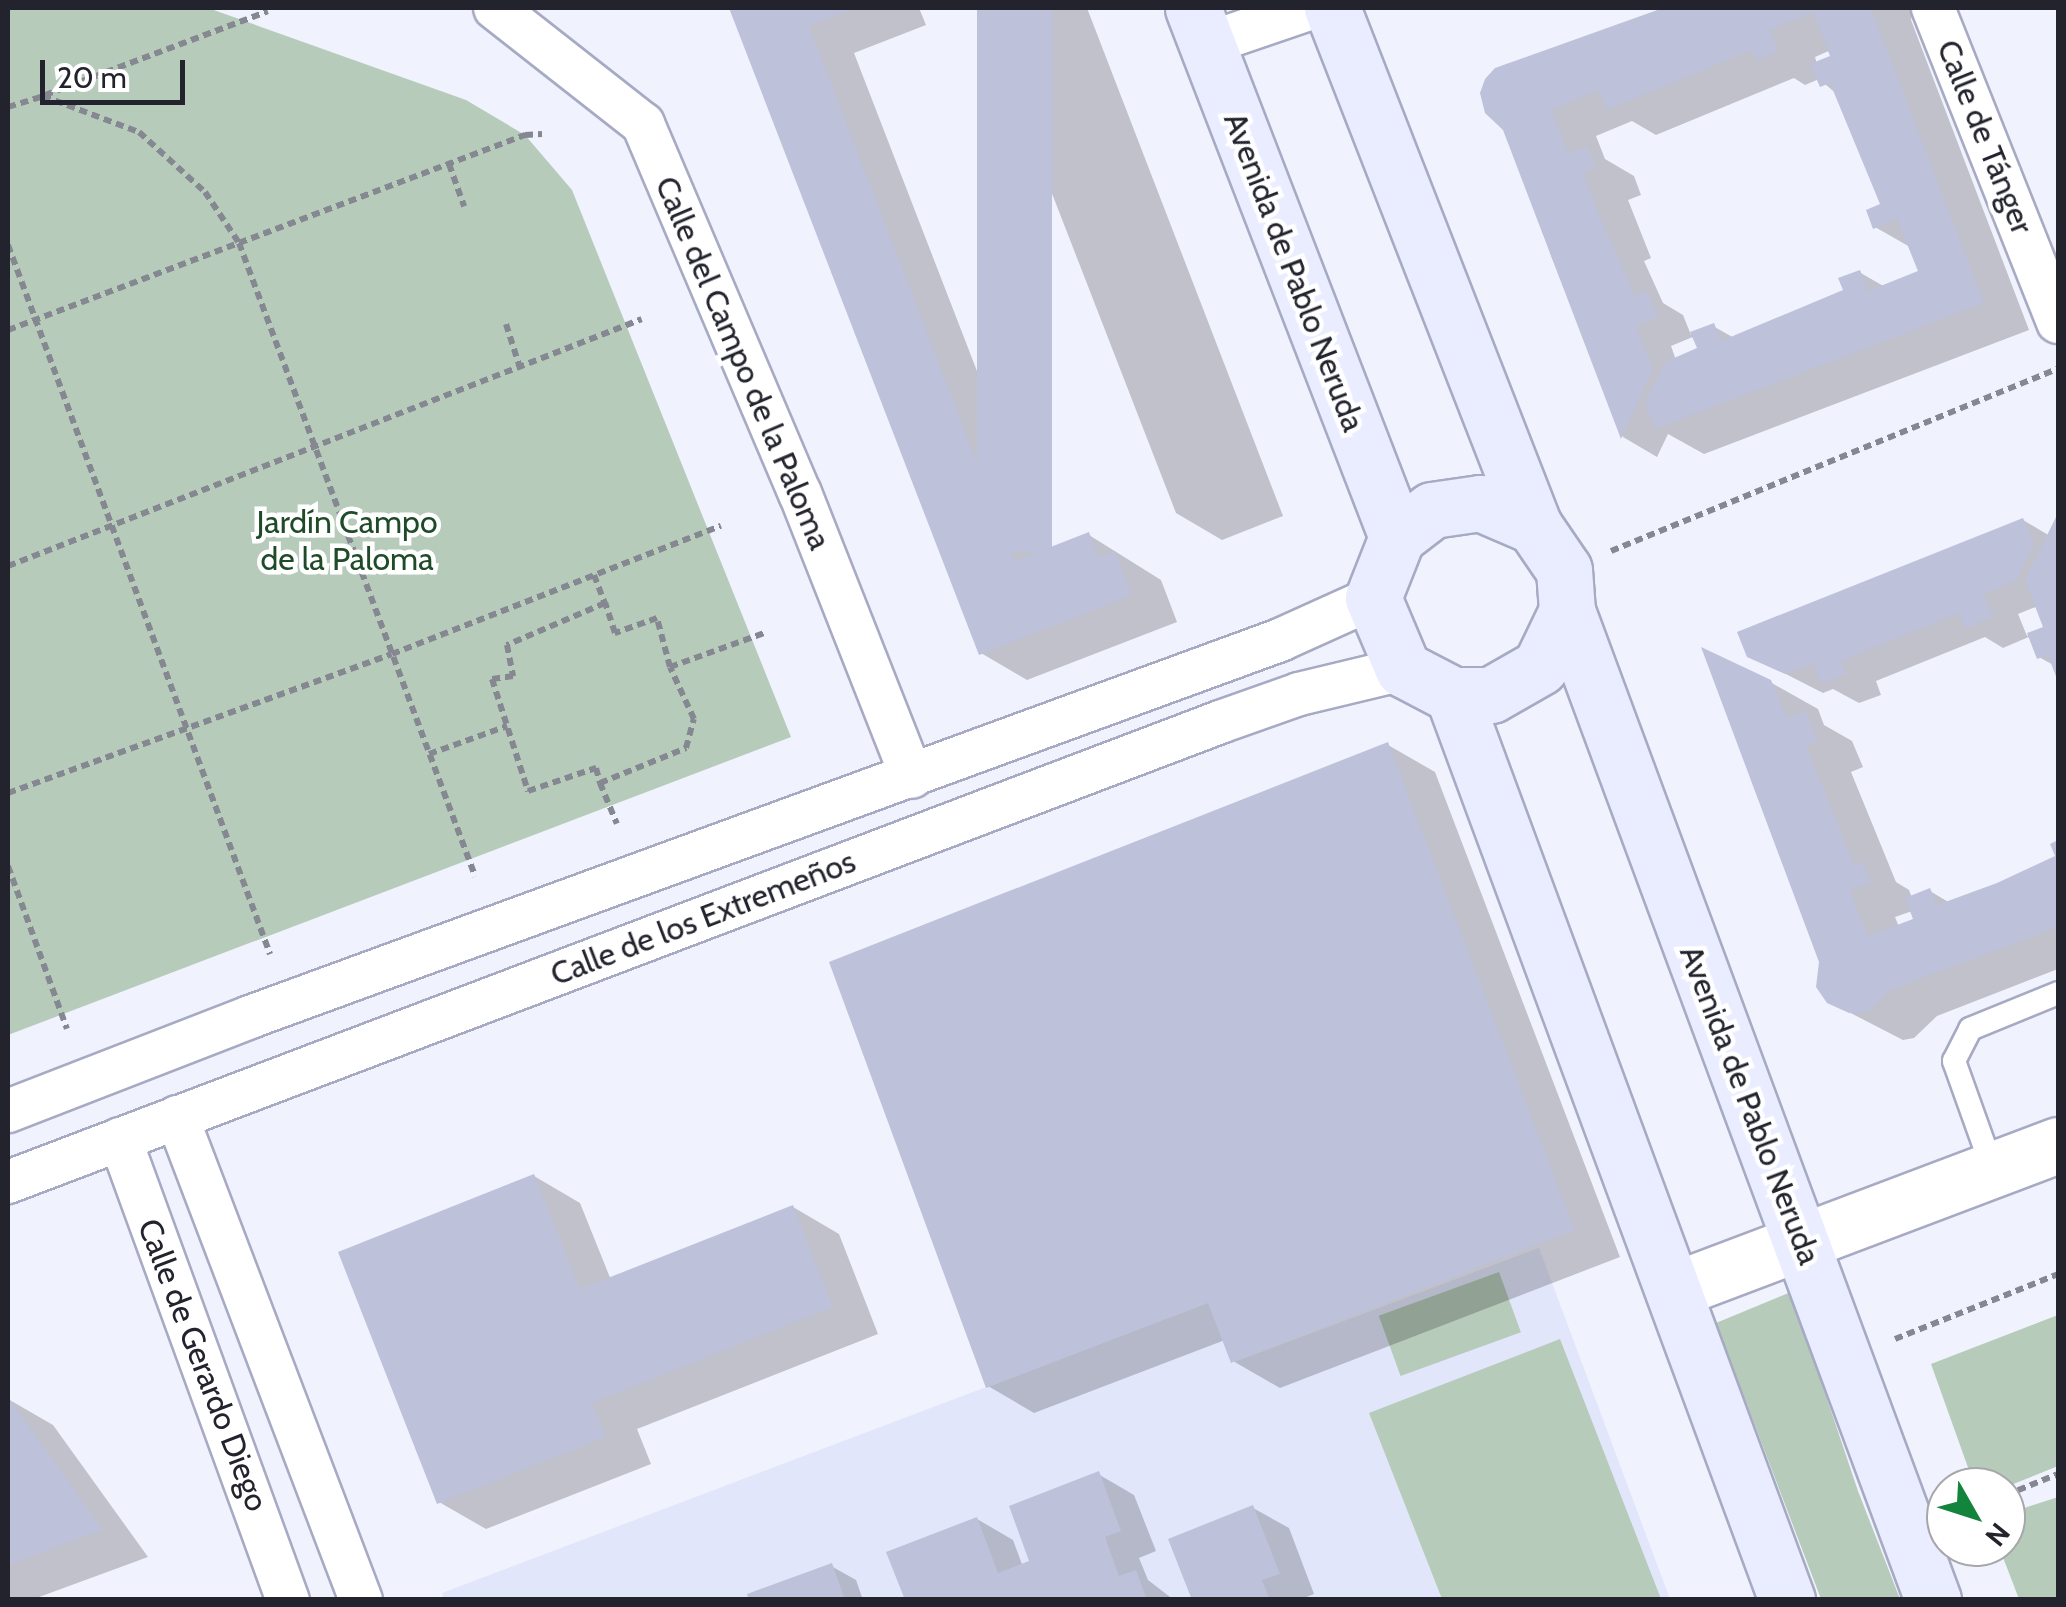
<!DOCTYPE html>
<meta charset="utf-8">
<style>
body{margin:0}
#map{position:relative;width:2066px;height:1607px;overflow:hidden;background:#f0f2fd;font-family:Cabin,sans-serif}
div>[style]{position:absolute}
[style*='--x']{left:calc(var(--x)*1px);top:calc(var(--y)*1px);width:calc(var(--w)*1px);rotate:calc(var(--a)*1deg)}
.built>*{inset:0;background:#e2e6fa}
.green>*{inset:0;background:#b6cbb9;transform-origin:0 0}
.shadow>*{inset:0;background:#0003}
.building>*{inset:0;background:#bdc1da;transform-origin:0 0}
.path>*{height:6px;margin-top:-3px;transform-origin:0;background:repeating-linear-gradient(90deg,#858791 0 8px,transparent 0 13px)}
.roads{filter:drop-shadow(2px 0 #a6aac3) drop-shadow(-2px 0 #a6aac3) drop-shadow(0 2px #a6aac3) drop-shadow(0 -2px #a6aac3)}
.service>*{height:22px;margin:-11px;padding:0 11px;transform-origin:11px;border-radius:11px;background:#fff}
.minor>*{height:42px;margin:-21px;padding:0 21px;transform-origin:21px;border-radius:21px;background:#fff}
.tertiary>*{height:55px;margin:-27.5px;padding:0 27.5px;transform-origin:27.5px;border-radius:27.5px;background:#fff}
.secondary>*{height:55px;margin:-27.5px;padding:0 27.5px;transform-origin:27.5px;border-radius:27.5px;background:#eaedff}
span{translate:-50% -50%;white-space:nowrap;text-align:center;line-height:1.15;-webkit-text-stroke:9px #fff;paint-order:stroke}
.street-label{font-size:32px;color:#22232d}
.park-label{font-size:32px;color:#1f4b29}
.frame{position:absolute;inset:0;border:10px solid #22232d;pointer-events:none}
.north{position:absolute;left:1926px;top:1467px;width:100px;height:100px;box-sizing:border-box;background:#fff;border:2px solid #a7a7ab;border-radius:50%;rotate:129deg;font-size:28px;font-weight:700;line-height:40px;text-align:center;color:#22232d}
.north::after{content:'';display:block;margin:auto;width:35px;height:45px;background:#12843c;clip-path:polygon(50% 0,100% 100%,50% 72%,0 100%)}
.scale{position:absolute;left:40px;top:60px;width:145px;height:45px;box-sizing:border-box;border:5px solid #22232d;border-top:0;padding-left:12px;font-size:30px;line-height:35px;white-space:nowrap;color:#22232d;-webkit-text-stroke:8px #fff;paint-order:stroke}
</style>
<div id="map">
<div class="built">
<i style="clip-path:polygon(1539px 1248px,1670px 1599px,444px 1600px,442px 1593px,1208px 1303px,1232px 1363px)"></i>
</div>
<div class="green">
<i style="clip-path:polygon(8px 8px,208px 8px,466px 100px,525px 135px,572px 190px,791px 737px,8px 1035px)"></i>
<i style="left:1499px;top:1272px;width:64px;height:128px;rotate:70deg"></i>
<i style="clip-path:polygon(1791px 1292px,1858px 1491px,1900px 1599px,1821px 1599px,1716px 1323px)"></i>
<i style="clip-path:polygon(2058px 1315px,2058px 1466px,2006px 1487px,1975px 1487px,1931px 1364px)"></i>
<i style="clip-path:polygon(1560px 1339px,1661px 1599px,1442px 1599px,1369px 1413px)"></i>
<i style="clip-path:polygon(2058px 1497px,2058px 1599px,2019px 1599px,1999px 1547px,2006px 1547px,2006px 1514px)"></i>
</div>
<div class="shadow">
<i style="clip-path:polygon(732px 8px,919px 8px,926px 25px,854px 53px,1047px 552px,1089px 535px,1161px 580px,1177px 622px,1027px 680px,981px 653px)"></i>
<i style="clip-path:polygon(980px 8px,1087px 8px,1283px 516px,1222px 540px,1176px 513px)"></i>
<i style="clip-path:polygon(evenodd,1670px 8px,1913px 8px,1911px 20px,2029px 330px,1704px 454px,1668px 434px,1657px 457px,1623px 437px,1550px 253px,1535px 60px,1670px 8px,1831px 50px,1833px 57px,1817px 64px,1815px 57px,1831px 50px,1670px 8px,1794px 78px,1805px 85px,1819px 79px,1838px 95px,1883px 205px,1875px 227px,1910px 247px,1922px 272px,1885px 287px,1859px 272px,1847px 291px,1734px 338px,1713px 326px,1691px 335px,1683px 315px,1663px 303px,1644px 261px,1651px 258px,1628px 200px,1641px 195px,1634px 176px,1605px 159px,1596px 136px,1632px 121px,1656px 135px,1794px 78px,1670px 8px,1695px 336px,1700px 350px,1676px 360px,1671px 346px,1695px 336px)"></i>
<i style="clip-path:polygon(evenodd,2058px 519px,2058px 676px,2055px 666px,2039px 657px,2031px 636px,2003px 648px,1985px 637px,1876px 681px,1881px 695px,1859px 703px,1833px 689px,1823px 693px,1749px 655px,2023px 520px,2050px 536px,2058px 519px,2038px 606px,2047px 628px,2027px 636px,2018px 614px,2038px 606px)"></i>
<i style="clip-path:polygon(evenodd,1770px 682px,1818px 709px,1824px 725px,1852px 741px,1863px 767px,1851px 772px,1896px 882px,1909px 890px,1912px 898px,1930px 891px,1950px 903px,1998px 885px,2058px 857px,2053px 845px,2058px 843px,2058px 969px,1937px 1016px,1914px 1038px,1903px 1040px,1835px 1005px,1821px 961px,1770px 682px,1912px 911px,1916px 921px,1899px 927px,1895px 917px,1912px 911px)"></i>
<i style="clip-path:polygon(1388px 745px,1435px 772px,1620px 1257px,1280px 1388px,1233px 1361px,1225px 1340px,1034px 1413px,988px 1386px)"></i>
<i style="clip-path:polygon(534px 1176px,580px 1203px,611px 1280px,793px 1207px,839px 1234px,878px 1334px,637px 1429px,651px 1464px,486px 1529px,439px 1502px)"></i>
<i style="clip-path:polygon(8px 1399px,53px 1425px,148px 1557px,31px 1600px,8px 1600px)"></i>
<i style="clip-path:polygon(1098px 1474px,1134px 1495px,1156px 1551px,1139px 1558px,1148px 1580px,1174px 1600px,907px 1600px,977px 1519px,1013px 1540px,1023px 1567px,1033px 1563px)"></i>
<i style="clip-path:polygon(1253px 1508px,1289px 1528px,1314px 1594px,1299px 1600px,1195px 1600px)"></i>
<i style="clip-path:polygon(831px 1566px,856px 1580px,863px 1600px,751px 1600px)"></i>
</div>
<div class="building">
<i style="clip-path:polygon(729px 8px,857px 8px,809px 26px,1015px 561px,1089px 532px,1098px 557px,1115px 551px,1132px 595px,979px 655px)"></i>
<i style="left:977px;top:8px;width:75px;height:544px"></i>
<i style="clip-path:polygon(1663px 8px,1871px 8px,1984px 303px,1655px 429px,1645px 402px,1665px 362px,1697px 348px,1690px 332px,1714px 323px,1721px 341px,1843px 290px,1838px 278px,1860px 270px,1868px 291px,1918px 271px,1897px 219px,1873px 229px,1866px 210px,1880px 204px,1830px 83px,1820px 87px,1810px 64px,1830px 56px,1813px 12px,1770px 30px,1778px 51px,1757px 60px,1752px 50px,1607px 110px,1599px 90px,1551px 110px,1569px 154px,1587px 146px,1596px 168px,1583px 174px,1606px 231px,1635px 296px,1647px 291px,1658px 317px,1636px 326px,1653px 369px,1621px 439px,1503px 130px,1485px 113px,1480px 93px,1485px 79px,1495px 68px)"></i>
<i style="clip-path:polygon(2058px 513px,2058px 682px,2048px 655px,2037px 659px,2027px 633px,2043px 627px,2025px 580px)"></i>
<i style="clip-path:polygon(2023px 518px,2034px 544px,2016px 581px,1984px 594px,1993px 617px,1965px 629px,1959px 613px,1841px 661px,1846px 674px,1821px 684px,1813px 663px,1785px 674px,1747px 657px,1737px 632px)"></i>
<i style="clip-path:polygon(1701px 647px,1771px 680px,1787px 718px,1805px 711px,1818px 741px,1806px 746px,1855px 867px,1863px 860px,1871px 883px,1850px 891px,1868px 936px,1913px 919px,1905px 898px,1930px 888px,1937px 905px,1997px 883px,2055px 856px,2050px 844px,2058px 840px,2058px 927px,1890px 990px,1867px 1012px,1849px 1013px,1827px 1003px,1816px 987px,1819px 962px)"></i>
<i style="clip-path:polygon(1388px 742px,1575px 1230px,1231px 1363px,1208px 1303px,986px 1388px,829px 962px)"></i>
<i style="clip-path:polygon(534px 1174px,580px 1289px,793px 1205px,833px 1307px,592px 1403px,606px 1437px,437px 1504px,338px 1252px)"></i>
<i style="clip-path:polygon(8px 1397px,103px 1530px,8px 1565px)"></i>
<i style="clip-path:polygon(1099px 1471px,1121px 1531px,1105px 1537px,1119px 1576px,1136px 1570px,1147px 1600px,905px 1600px,886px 1552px,977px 1517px,998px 1573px,1029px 1561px,1009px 1506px)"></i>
<i style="clip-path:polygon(1253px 1505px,1280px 1574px,1262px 1580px,1270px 1600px,1192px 1600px,1168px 1539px)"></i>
<i style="clip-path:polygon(832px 1563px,845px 1600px,749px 1600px,747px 1594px)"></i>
</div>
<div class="path">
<i style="--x:45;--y:95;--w:238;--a:-20.6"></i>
<i style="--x:8;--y:107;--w:37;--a:-17"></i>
<i style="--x:43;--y:96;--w:103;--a:20.6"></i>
<i style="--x:139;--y:132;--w:89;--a:42.3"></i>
<i style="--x:205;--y:192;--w:61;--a:56.3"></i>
<i style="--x:239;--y:243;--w:676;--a:69.55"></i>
<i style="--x:449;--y:164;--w:45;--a:70.3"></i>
<i style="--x:8;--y:245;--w:756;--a:69.72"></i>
<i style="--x:506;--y:324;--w:46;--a:72.3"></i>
<i style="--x:8;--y:330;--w:553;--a:-20.67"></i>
<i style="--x:525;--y:135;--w:17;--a:-3"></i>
<i style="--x:1611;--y:551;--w:483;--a:-22.2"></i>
<i style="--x:8;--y:566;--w:680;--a:-21.29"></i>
<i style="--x:594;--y:575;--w:30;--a:69"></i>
<i style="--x:670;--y:667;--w:100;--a:-19.9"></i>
<i style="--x:429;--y:754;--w:83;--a:-19.7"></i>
<i style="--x:600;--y:783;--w:93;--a:-22.1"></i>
<i style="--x:686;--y:748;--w:30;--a:-75"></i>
<i style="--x:694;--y:719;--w:57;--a:-114.8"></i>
<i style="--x:670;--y:667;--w:51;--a:-104.9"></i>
<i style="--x:657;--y:618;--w:45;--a:160.3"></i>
<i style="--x:615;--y:633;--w:32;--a:-108"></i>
<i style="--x:605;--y:603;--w:107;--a:156.8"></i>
<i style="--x:507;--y:645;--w:32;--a:79"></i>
<i style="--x:513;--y:676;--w:21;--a:172"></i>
<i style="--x:492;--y:679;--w:118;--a:72.2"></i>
<i style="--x:528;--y:791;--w:72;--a:-18.7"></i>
<i style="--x:596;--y:768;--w:16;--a:75"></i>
<i style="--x:600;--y:783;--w:44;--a:67.5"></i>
<i style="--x:8;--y:793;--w:408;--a:-19.9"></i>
<i style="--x:392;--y:654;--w:353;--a:-21.3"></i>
<i style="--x:8;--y:866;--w:173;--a:70.1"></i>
<i style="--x:1895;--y:1339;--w:175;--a:-21.7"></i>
<i style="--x:2006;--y:1495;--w:56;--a:-22"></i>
</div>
<div class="roads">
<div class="service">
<i style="--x:1993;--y:1170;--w:116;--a:-109.7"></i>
<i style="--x:1954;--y:1061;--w:36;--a:-63"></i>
<i style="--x:1970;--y:1029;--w:95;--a:-22.2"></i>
</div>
<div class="minor">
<i style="--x:495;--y:8;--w:188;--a:38.1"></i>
<i style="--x:643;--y:124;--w:401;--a:67"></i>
<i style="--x:800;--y:493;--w:305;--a:68.5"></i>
<i style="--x:1933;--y:8;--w:338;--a:68.3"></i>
<i style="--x:1206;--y:44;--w:112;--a:-18.8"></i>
<i style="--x:8;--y:1111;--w:260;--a:-21.2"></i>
<i style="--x:250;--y:1017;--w:1097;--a:-20.1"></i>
<i style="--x:1280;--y:640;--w:102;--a:-24.3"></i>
<i style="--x:177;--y:1117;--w:517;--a:69.15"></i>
<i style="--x:120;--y:1139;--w:491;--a:70"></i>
<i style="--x:8;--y:1182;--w:1296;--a:-20.78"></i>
<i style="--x:1220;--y:722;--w:84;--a:-19.5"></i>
<i style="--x:1299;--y:694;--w:107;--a:-13.5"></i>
</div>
<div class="tertiary">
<i style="--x:1674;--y:1290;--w:410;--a:-20.7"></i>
</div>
<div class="secondary">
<i style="--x:1193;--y:8;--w:567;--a:68.91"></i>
<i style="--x:1332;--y:8;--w:556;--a:68.7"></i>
<i style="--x:1534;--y:526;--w:53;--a:55.7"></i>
<i style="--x:1564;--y:570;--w:41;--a:85.8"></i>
<i style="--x:1567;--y:611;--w:62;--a:115.7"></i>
<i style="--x:1540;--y:667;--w:56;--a:150.3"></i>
<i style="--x:1491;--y:695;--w:38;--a:180"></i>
<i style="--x:1453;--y:695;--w:56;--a:-152.5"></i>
<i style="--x:1403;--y:669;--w:77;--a:-112.9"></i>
<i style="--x:1373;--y:598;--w:66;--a:-68.5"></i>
<i style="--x:1397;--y:537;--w:44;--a:-37.6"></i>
<i style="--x:1432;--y:510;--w:49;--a:-8.3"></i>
<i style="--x:1480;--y:503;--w:59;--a:23.1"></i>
<i style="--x:1567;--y:611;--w:1055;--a:69.69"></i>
<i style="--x:1453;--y:695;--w:965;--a:69.74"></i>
</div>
</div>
<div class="street-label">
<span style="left:1985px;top:137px;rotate:68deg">Calle de Tánger</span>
<span style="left:1294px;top:272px;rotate:69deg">Avenida de Pablo Neruda</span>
<span style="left:743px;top:363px;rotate:67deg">Calle del Campo de la Paloma</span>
<span style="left:703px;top:918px;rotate:-21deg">Calle de los Extremeños</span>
<span style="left:1750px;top:1105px;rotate:69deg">Avenida de Pablo Neruda</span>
<span style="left:203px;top:1365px;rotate:69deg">Calle de Gerardo Diego</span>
</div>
<div class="park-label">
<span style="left:347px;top:541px">Jardín Campo<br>de la Paloma</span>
</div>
<div class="frame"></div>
<div class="north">N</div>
<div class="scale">20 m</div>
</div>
